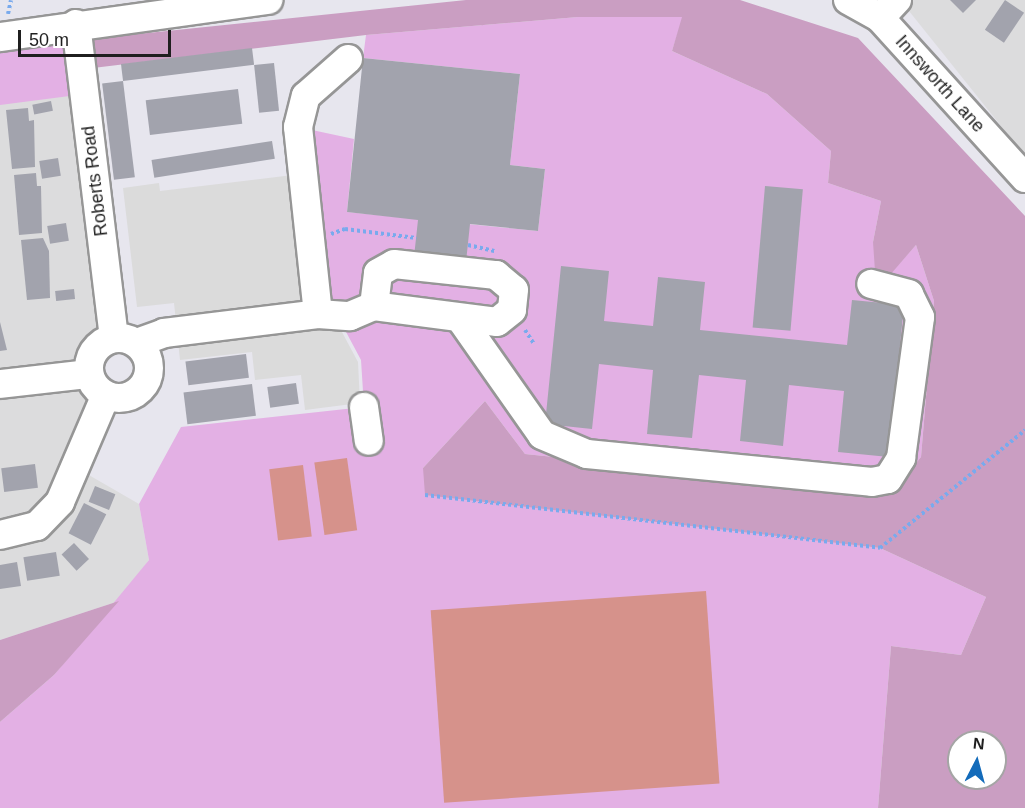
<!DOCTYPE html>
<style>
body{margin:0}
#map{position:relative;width:1025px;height:808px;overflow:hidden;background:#e7e6ee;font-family:Helvetica,sans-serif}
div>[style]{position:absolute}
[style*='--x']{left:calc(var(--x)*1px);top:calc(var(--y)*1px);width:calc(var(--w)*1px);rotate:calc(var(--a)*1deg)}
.residential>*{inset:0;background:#dcdcdd}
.grass>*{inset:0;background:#e3b0e4}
.forest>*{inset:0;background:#ca9ec2}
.pitch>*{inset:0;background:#d6928b;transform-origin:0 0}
.parking>*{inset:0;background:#dbdbdb}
.building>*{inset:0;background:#a2a3ad;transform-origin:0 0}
.path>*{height:4px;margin-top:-2px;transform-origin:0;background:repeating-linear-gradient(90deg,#79aaed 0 3px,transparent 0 6px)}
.roads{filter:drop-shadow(2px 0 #969696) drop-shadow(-2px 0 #969696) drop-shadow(0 2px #969696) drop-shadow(0 -2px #969696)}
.minor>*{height:28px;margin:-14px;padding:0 14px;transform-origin:14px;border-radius:14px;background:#fff}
.minor>.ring{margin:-14px;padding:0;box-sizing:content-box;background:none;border:28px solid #fff;border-radius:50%}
span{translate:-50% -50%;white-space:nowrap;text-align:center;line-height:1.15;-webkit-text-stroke:6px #fff;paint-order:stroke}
.street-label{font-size:18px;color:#1f1f1f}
.north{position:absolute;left:947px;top:730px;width:60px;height:60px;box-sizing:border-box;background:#fff;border:2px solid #a5a5a5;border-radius:50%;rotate:6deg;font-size:16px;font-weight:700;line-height:24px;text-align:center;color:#1f1f1f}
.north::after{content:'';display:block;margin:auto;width:21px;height:27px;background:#136bba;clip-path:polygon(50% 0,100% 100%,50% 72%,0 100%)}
.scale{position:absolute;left:18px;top:30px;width:153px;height:27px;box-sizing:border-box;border:3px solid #1f1f1f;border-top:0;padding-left:8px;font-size:18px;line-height:21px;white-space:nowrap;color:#1f1f1f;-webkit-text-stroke:4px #fff;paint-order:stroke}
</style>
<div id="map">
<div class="residential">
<i style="clip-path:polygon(893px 0,1025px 0,1025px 156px,905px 6px)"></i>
<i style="clip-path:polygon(76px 24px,114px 337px,93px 350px,88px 374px,105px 397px,75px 467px,139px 504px,149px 560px,119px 601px,0 640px,0 36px)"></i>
</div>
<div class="grass">
<i style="clip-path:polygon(578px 17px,683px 17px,672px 51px,767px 94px,831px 151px,828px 183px,881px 201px,873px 242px,890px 274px,916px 245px,934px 301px,921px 457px,893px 492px,525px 454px,485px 401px,423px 468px,655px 520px,880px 548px,986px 597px,961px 655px,891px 646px,878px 808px,0 808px,0 722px,54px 675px,149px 560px,139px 504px,181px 427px,364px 407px,361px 360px,337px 315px,318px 314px,298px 127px,354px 139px,347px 212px,538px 231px,545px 169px,510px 165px,520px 74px,363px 58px,366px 35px)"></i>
<i style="clip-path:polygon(76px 24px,85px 94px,0 105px,0 37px)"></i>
</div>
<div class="forest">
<i style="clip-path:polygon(evenodd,466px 0,740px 0,858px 38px,1025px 216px,1025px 808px,878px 808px,891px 646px,961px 655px,986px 597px,880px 548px,425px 495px,423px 468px,485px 401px,525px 454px,892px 492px,921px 457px,934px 301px,916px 245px,890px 275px,875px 271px,873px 242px,881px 201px,828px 183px,831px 151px,767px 94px,672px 51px,682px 17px,578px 17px,366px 35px,93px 68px,90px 39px,466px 0,959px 742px,995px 742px,995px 778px,959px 778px,959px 742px)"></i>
<i style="clip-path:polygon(119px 601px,54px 675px,0 722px,0 640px)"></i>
</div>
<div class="pitch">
<i style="left:347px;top:458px;width:73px;height:33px;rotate:82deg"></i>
<i style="left:303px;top:465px;width:72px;height:34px;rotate:83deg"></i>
<i style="left:706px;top:591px;width:193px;height:276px;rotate:86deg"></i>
</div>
<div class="parking">
<i style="clip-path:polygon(293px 175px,335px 319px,358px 362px,360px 403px,305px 410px,301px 375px,255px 380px,252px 352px,180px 360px,174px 303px,137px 307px,123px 188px,159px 183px,160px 191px)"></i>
</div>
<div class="building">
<i style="clip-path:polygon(950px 0,976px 0,963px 13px)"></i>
<i style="left:1005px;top:0;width:23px;height:36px;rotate:34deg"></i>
<i style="left:252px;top:48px;width:17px;height:132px;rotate:83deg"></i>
<i style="clip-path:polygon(363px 58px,520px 74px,510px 165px,545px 169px,538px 231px,470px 224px,466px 262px,414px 257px,418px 220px,347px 212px)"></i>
<i style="left:274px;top:63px;width:48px;height:20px;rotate:84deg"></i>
<i style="left:123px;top:81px;width:97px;height:21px;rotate:83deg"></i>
<i style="left:238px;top:89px;width:35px;height:93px;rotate:83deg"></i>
<i style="left:51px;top:101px;width:10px;height:19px;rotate:79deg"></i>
<i style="clip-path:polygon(28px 108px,29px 121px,34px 120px,35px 167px,12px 169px,6px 110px)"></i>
<i style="left:272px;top:141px;width:18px;height:122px;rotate:81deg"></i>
<i style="left:58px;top:158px;width:18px;height:19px;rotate:81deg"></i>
<i style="clip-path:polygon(36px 173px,37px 186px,41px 186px,42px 233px,19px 235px,14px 175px)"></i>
<i style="left:765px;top:186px;width:38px;height:142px;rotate:5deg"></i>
<i style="left:66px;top:223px;width:18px;height:19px;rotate:81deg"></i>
<i style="clip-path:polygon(43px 238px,49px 251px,50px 298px,27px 300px,21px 240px)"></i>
<i style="clip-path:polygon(561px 266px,609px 271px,604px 321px,653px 326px,658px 277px,705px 282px,700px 330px,847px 345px,852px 300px,904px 305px,889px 457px,838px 452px,844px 391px,789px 385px,783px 446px,740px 441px,746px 380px,699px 375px,692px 438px,647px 434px,653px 370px,599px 364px,592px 429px,545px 424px)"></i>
<i style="left:74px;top:289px;width:10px;height:19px;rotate:84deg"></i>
<i style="clip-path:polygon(0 322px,7px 350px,0 351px)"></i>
<i style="left:246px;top:354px;width:24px;height:61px;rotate:83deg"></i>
<i style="left:296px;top:383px;width:21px;height:29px;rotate:82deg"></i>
<i style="left:252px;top:384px;width:32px;height:69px;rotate:83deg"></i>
<i style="left:35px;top:464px;width:24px;height:34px;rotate:83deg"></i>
<i style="left:95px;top:486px;width:22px;height:17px;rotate:22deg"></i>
<i style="left:84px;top:503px;width:25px;height:34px;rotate:27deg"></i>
<i style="left:74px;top:543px;width:22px;height:17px;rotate:47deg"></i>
<i style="left:56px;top:552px;width:24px;height:33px;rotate:81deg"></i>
<i style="clip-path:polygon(17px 562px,21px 586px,0 589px,0 565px)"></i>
</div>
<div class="path">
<i style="--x:8;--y:14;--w:14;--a:-78"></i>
<i style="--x:331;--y:234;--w:15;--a:-20"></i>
<i style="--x:345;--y:229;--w:72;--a:7.2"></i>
<i style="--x:468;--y:245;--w:27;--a:13"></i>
<i style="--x:525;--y:330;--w:17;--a:57"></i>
<i style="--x:425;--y:495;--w:458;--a:6.6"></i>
<i style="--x:880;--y:548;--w:187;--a:-39.1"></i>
</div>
<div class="roads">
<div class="minor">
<i style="--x:848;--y:0;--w:37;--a:29"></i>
<i style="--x:880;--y:18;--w:216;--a:47.8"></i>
<i style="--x:880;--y:18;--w:25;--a:-47"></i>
<i style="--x:76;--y:24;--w:315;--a:83.1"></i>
<i style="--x:0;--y:37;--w:271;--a:-7.9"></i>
<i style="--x:318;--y:314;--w:32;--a:4"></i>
<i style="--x:350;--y:316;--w:26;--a:-23"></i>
<i style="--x:374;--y:306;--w:33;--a:-83"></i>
<i style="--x:378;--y:273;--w:18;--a:-29"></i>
<i style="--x:394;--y:264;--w:103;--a:6.2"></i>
<i style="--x:496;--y:275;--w:23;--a:40"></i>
<i style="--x:514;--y:290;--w:20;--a:96"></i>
<i style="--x:512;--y:310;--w:19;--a:141"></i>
<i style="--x:497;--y:322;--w:124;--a:-172.6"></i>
<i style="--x:462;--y:321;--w:139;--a:54.9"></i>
<i style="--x:542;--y:435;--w:49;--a:22.9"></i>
<i style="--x:587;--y:454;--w:286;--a:5.6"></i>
<i style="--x:872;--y:482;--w:16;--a:-11"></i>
<i style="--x:888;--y:479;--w:25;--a:-58"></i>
<i style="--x:901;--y:458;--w:142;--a:-82.3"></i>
<i style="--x:920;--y:317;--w:25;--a:-116"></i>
<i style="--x:909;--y:294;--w:39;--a:-165"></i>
<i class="ring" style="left:89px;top:338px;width:32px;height:32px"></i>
<i style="--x:137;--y:343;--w:29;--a:-20"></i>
<i style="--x:164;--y:333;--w:155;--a:-7"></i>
<i style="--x:318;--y:314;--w:188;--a:-96.1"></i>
<i style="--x:298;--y:127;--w:32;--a:-76"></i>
<i style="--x:306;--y:96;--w:56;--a:-41.4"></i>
<i style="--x:0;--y:384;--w:89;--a:-6.5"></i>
<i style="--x:364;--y:407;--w:34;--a:82"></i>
<i style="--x:0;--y:535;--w:38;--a:-14"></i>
<i style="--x:37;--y:526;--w:33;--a:-46"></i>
<i style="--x:60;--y:502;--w:114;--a:-66.8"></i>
</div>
</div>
<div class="street-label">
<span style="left:940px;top:84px;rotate:48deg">Innsworth Lane</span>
<span style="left:95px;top:181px;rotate:-97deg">Roberts Road</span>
</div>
<div class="north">N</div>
<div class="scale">50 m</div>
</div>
